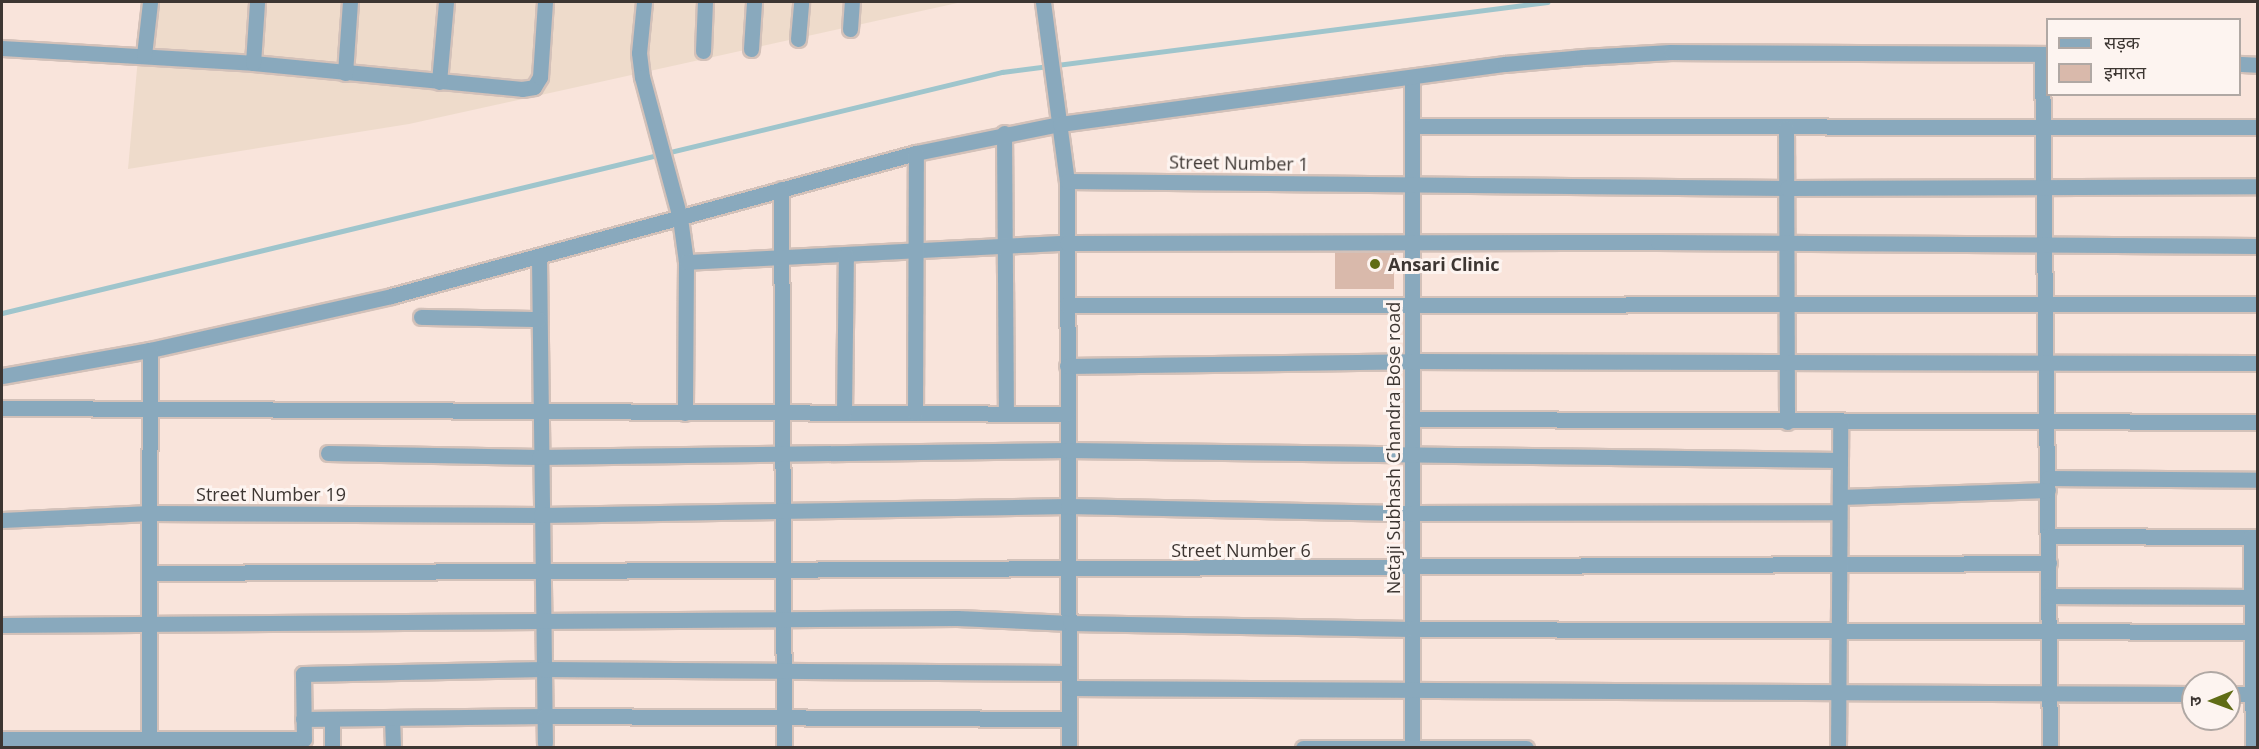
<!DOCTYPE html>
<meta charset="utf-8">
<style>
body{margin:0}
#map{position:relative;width:2259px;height:749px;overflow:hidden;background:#f9e4db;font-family:"Open Sans","Noto Sans Devanagari",sans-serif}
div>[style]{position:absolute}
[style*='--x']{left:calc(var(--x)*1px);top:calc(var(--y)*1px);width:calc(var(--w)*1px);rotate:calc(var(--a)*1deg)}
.industrial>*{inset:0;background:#eedbcb}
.stream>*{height:5px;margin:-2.5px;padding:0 2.5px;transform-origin:2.5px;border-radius:2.5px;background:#9fc5cc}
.building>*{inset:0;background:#d9b9ab;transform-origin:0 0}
.roads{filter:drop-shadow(2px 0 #d3c1b9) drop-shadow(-2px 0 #d3c1b9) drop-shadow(0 2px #d3c1b9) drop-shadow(0 -2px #d3c1b9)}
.minor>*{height:15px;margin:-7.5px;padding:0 7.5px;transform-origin:7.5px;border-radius:7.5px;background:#89a9bd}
.dots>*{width:16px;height:16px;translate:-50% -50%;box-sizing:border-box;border:3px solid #fdf4f0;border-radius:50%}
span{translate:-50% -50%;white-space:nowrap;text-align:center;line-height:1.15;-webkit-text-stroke:6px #fdf4f0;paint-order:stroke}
.street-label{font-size:18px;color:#3d3632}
.poi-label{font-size:18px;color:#3d3632;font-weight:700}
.left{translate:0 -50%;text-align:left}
.frame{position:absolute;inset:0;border:3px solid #3d3632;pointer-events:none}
.legend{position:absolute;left:2046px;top:18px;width:195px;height:78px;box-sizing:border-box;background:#fdf4f0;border:2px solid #b0a8a4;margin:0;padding:8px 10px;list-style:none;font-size:18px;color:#3d3632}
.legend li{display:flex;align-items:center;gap:12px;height:30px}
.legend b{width:30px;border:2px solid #b0a8a4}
.north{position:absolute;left:2181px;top:671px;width:60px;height:60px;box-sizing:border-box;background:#fdf4f0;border:2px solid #b0a8a4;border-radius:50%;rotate:269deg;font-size:16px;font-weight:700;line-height:24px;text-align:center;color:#3d3632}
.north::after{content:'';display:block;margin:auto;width:21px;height:27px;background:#606c15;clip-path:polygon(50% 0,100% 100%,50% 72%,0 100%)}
</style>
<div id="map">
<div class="industrial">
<i style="clip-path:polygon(143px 2px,962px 2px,409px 124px,128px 169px)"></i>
</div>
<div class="stream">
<i style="--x:2;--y:313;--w:1029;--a:-13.55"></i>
<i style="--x:1002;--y:72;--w:550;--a:-7.31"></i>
</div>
<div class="building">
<i style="left:1335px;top:252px;width:59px;height:37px"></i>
</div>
<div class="roads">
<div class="minor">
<i style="--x:644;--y:2;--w:51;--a:95.6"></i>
<i style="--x:639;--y:53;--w:24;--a:83"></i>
<i style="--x:642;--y:77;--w:146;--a:74.9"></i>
<i style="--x:680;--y:218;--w:44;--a:82.2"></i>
<i style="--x:686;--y:262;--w:151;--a:90.4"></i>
<i style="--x:1043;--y:2;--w:181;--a:82.4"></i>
<i style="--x:1067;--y:181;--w:567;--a:89.8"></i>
<i style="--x:850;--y:29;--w:27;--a:-86"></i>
<i style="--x:798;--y:39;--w:37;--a:-85"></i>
<i style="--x:2;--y:48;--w:251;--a:3.4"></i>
<i style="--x:253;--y:63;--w:270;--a:5.5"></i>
<i style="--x:522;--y:89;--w:12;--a:-9"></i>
<i style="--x:534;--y:87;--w:12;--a:-59"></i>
<i style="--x:540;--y:77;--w:75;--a:-86.2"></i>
<i style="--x:751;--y:49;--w:47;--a:-86.3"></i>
<i style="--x:703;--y:51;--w:49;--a:-87.7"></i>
<i style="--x:2042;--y:54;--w:694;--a:89.34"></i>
<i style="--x:144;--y:55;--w:53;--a:-83.5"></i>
<i style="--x:253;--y:63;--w:61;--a:-86.2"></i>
<i style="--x:2240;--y:64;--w:18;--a:3"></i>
<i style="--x:345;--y:73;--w:71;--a:-86"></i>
<i style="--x:1412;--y:77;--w:671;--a:90"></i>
<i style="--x:439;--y:82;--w:80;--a:-85"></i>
<i style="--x:1412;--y:126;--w:846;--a:0.07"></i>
<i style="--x:1786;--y:128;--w:294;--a:89.8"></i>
<i style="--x:1004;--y:133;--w:281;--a:89.6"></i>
<i style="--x:1067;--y:181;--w:720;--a:0.56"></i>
<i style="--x:1787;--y:188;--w:471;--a:-0.2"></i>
<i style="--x:781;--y:189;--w:559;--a:89.69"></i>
<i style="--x:539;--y:258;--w:485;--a:89.3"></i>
<i style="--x:686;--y:262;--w:381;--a:-2.9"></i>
<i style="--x:1067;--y:243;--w:591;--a:-0.1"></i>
<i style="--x:1658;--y:242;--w:600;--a:0.38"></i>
<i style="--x:1067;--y:305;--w:1191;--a:-0.05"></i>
<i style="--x:421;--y:317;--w:118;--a:1"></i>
<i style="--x:1067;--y:366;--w:345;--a:-0.8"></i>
<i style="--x:1412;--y:361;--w:846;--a:0.14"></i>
<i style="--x:2;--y:376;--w:150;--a:-10"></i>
<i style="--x:150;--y:350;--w:247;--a:-12.6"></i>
<i style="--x:391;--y:296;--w:544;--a:-15.24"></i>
<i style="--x:916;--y:153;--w:147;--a:-11.4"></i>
<i style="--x:1060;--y:124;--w:449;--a:-7.7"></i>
<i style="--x:1505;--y:64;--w:78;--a:-5.1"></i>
<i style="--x:1583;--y:57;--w:88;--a:-3.3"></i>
<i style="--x:1671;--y:52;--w:377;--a:0.3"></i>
<i style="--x:2;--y:408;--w:1065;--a:0.32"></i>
<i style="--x:844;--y:413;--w:158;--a:-89.3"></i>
<i style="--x:915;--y:413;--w:260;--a:-89.8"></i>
<i style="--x:1412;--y:419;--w:846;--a:0.2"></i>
<i style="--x:328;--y:453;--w:211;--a:1.1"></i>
<i style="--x:539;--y:457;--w:528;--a:-0.76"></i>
<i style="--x:1067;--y:450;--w:773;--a:0.74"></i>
<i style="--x:2048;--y:478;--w:210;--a:0.5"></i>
<i style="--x:1840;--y:497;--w:208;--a:-1.9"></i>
<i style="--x:2;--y:520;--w:148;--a:-2.7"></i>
<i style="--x:150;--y:513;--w:391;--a:0.3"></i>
<i style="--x:541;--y:515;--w:527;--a:-0.98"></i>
<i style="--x:1068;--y:506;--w:344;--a:1.2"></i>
<i style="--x:1412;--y:513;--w:427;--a:-0.1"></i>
<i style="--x:2048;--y:536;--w:210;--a:0.3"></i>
<i style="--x:2251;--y:537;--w:211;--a:89.5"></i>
<i style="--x:150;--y:573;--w:1899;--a:-0.3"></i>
<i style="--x:2049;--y:596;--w:203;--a:0.3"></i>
<i style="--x:2;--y:625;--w:955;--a:-0.42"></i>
<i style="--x:957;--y:618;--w:113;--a:2.5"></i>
<i style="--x:1070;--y:623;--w:342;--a:1"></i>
<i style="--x:1412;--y:629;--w:840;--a:0.2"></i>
<i style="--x:1069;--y:688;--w:1124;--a:0.31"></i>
<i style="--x:2229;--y:694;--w:24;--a:0"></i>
<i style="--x:392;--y:718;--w:30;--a:88"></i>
<i style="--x:303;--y:719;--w:241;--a:-0.7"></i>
<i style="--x:544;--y:716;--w:525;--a:0.33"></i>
<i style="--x:332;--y:719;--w:29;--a:90"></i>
<i style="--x:2;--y:739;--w:302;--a:0"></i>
<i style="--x:304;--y:739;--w:65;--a:-90.9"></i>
<i style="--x:303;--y:674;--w:240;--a:-1.2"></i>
<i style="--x:543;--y:669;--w:526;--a:0.44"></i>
<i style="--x:149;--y:748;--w:398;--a:-89.9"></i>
<i style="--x:1303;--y:748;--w:223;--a:0"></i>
<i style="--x:1838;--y:748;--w:326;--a:-89.6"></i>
</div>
</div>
<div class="dots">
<i style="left:1375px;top:264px;background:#606c15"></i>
</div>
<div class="street-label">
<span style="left:1239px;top:163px;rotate:1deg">Street Number 1</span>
<span style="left:1393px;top:448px;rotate:-90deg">Netaji Subhash Chandra Bose road</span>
<span style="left:271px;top:494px">Street Number 19</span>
<span style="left:1241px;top:550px">Street Number 6</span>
</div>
<div class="poi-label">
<span class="left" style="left:1388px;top:264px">Ansari Clinic</span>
</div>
<div class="frame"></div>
<ul class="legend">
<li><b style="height:8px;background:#89a9bd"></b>सड़क</li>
<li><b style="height:16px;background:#d9b9ab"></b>इमारत</li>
</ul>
<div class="north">उ</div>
</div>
